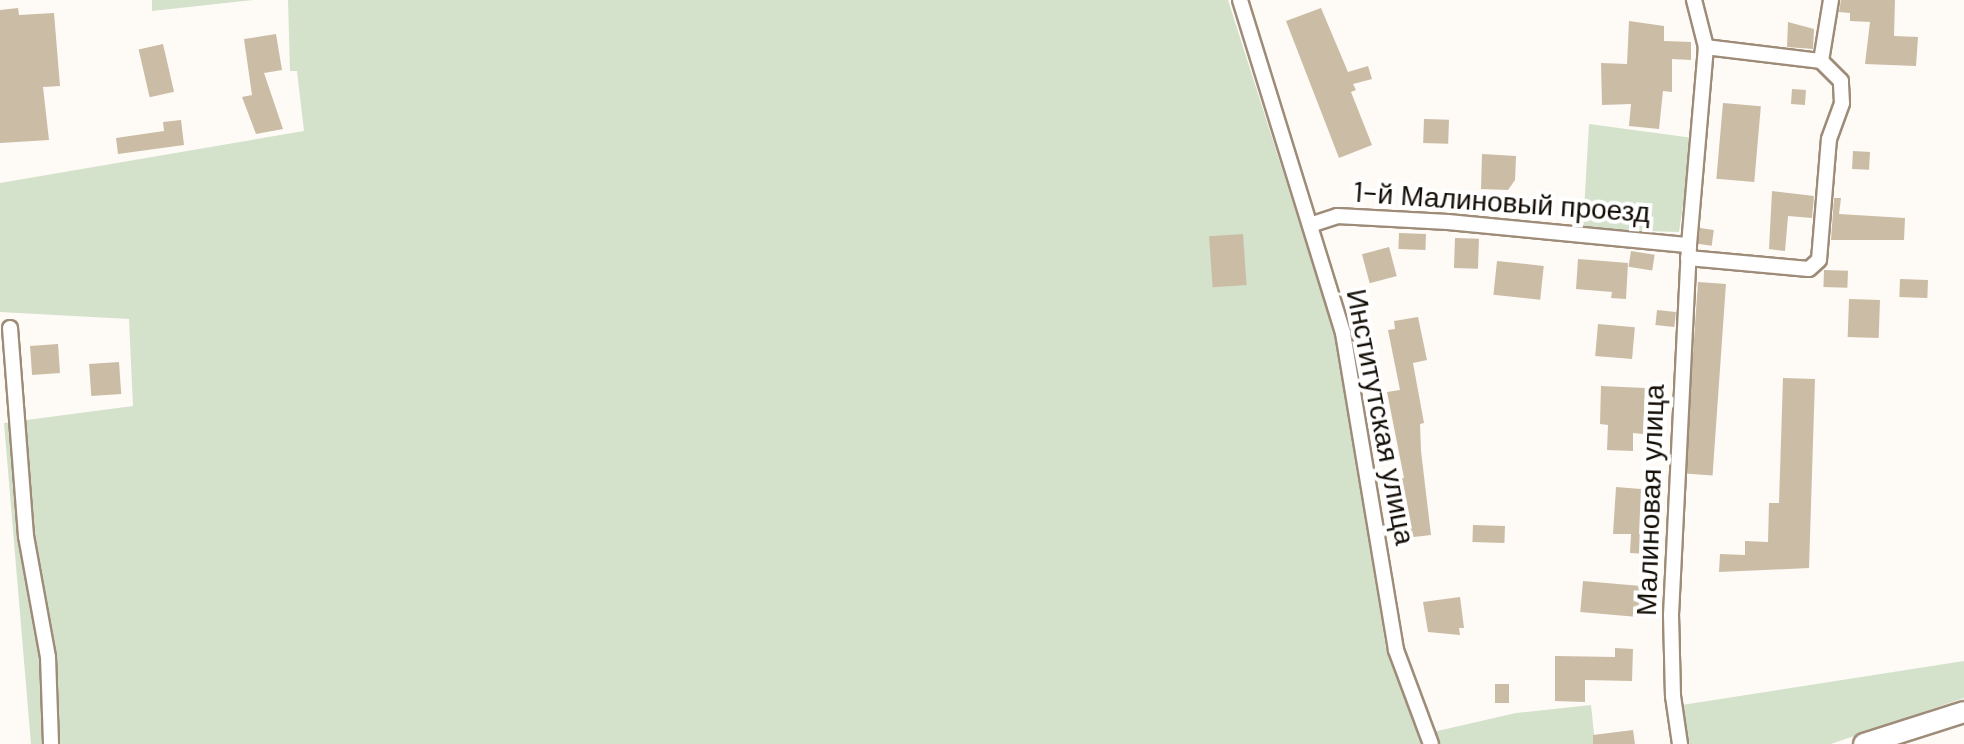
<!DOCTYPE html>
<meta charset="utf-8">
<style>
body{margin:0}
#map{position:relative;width:1964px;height:744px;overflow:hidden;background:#fefaf6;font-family:"DM Sans",sans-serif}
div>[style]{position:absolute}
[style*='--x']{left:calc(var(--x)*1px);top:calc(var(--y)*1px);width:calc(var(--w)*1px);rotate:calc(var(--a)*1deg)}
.green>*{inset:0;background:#d4e1cb}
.building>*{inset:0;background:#cbbca5;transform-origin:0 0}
.roads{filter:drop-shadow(2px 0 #9e8c79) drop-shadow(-2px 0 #9e8c79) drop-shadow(0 2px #9e8c79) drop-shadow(0 -2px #9e8c79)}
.street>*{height:14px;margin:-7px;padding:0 7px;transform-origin:7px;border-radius:7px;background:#fff}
.secondary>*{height:20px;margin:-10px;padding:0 10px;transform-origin:10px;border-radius:10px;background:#fff}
span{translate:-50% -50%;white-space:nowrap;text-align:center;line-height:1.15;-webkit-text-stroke:8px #fff;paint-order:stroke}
.street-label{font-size:28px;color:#120c05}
</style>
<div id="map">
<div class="green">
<i style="clip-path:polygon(152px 0,253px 0,152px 11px)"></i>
<i style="clip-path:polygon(288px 0,1228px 0,1339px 347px,1386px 648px,1421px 744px,31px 744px,4px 423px,133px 406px,129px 319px,0 312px,0 183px,304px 131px,297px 71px,290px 71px)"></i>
<i style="clip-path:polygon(1589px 124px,1693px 138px,1679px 232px,1583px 229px)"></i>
<i style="clip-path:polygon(1964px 661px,1964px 698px,1831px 744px,1688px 744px,1682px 705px)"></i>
<i style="clip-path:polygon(1591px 705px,1595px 744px,1437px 744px,1433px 732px,1516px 713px)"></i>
</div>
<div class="building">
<i style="clip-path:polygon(1841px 0,1895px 0,1894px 36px,1918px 37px,1916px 66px,1865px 64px,1870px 22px,1850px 21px,1850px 13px,1839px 12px)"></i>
<i style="clip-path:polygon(18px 8px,19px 15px,54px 13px,60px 86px,43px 87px,49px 140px,0 143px,0 10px)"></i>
<i style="clip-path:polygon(1321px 8px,1348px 72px,1368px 66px,1372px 79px,1353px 84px,1356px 90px,1351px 92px,1372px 145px,1339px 158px,1286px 21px)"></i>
<i style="clip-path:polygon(1629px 21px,1664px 26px,1664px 41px,1691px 42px,1691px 60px,1672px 59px,1672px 92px,1663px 91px,1659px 129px,1629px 126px,1631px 104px,1602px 105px,1601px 63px,1627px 64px)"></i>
<i style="clip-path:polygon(1788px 22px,1814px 29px,1813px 49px,1787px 47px)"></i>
<i style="clip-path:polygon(276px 34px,282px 70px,264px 73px,283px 129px,256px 134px,242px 97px,252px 95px,244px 39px)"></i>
<i style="left:163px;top:44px;width:49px;height:25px;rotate:77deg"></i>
<i style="left:1792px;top:89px;width:14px;height:15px;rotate:4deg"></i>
<i style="left:1723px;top:103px;width:38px;height:76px;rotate:5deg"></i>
<i style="left:1424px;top:119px;width:25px;height:24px;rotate:2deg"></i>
<i style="clip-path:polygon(181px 120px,184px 145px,118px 154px,116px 138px,164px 131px,163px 122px)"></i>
<i style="left:1853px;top:151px;width:17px;height:18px;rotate:3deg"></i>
<i style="clip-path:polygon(1482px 154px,1516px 156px,1515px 180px,1508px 190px,1481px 189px)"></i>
<i style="clip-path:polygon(1772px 191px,1814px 196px,1812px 218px,1788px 216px,1785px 251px,1769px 249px)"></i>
<i style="clip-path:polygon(1834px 198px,1841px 198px,1839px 214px,1905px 218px,1904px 240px,1831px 240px)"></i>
<i style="left:1700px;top:228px;width:14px;height:16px;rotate:8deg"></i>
<i style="left:1399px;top:233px;width:27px;height:16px;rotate:2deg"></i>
<i style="left:1243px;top:234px;width:51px;height:34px;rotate:86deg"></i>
<i style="left:1455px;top:238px;width:24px;height:30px;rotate:2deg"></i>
<i style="left:1389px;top:247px;width:30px;height:28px;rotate:75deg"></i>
<i style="left:1631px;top:251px;width:24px;height:16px;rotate:9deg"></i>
<i style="clip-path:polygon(1578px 259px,1628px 263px,1626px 299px,1611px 298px,1612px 292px,1576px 289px)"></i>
<i style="left:1497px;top:261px;width:47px;height:34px;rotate:6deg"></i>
<i style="left:1824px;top:270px;width:24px;height:17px;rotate:2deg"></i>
<i style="left:1900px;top:279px;width:28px;height:18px;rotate:2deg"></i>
<i style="left:1698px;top:282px;width:28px;height:192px;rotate:4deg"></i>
<i style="left:1849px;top:299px;width:31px;height:38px;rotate:2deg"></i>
<i style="left:1657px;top:310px;width:19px;height:15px;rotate:6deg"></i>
<i style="clip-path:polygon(1418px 317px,1427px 360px,1413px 363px,1424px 423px,1420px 424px,1421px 451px,1431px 535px,1405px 538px,1394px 490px,1401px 489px,1399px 478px,1404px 478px,1387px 392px,1400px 390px,1388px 330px,1395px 329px,1394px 321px)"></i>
<i style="left:1598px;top:324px;width:37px;height:32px;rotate:5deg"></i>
<i style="left:58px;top:344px;width:29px;height:28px;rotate:86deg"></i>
<i style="left:119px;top:362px;width:32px;height:30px;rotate:86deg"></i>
<i style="clip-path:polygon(1783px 378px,1815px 379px,1809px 568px,1719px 572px,1720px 554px,1745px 555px,1745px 541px,1768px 542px,1769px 503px,1779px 503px)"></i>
<i style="clip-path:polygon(1601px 386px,1645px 388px,1643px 434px,1633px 433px,1633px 451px,1607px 450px,1608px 425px,1600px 424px)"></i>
<i style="clip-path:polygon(1616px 487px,1641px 489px,1639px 534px,1647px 534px,1646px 554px,1630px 553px,1631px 534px,1613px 534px)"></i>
<i style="left:1473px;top:525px;width:32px;height:17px;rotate:2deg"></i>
<i style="left:1583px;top:581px;width:58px;height:31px;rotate:5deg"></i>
<i style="clip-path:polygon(1460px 597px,1464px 628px,1459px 628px,1460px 635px,1428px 632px,1423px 602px)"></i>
<i style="clip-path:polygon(1615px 648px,1633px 649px,1632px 681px,1585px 680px,1585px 702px,1555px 701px,1555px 656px,1615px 657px)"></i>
<i style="left:1495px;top:684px;width:14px;height:19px"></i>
<i style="clip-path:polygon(1633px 730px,1635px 744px,1593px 744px,1593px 735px)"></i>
</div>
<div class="roads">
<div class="street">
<i style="--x:1240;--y:0;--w:349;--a:72.8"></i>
<i style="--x:1343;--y:333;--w:321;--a:80.5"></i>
<i style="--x:1396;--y:650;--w:100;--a:69.6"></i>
<i style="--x:1821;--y:61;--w:62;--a:-80.7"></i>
<i style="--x:1313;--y:224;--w:25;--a:-18"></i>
<i style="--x:1337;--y:216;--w:111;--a:3.1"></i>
<i style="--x:1448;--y:222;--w:242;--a:5.5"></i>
<i style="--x:1688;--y:258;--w:121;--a:5.2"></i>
<i style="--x:1809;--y:269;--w:13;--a:-42"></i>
<i style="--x:1819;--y:260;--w:121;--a:-85.3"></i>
<i style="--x:1829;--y:139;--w:38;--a:-70"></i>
<i style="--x:1842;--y:103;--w:22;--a:-93"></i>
<i style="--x:1841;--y:81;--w:28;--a:-135"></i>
<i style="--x:1821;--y:61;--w:116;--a:-173.1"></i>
<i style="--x:10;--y:328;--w:209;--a:85.6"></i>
<i style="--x:26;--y:536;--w:123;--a:79.7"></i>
<i style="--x:48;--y:657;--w:87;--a:88"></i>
<i style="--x:1680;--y:744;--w:49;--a:-98.3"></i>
<i style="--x:1673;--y:696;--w:81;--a:-91.4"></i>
<i style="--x:1671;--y:615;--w:370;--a:-87.2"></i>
<i style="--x:1689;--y:245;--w:199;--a:-85.1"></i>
<i style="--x:1706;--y:47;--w:49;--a:-104.3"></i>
</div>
<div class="secondary">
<i style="--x:1864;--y:744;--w:105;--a:-17.7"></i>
</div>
</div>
<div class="street-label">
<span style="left:1502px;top:203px;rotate:4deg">1-й Малиновый проезд</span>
<span style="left:1380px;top:417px;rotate:79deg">Институтская улица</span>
<span style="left:1651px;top:500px;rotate:-88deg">Малиновая улица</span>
</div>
</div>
